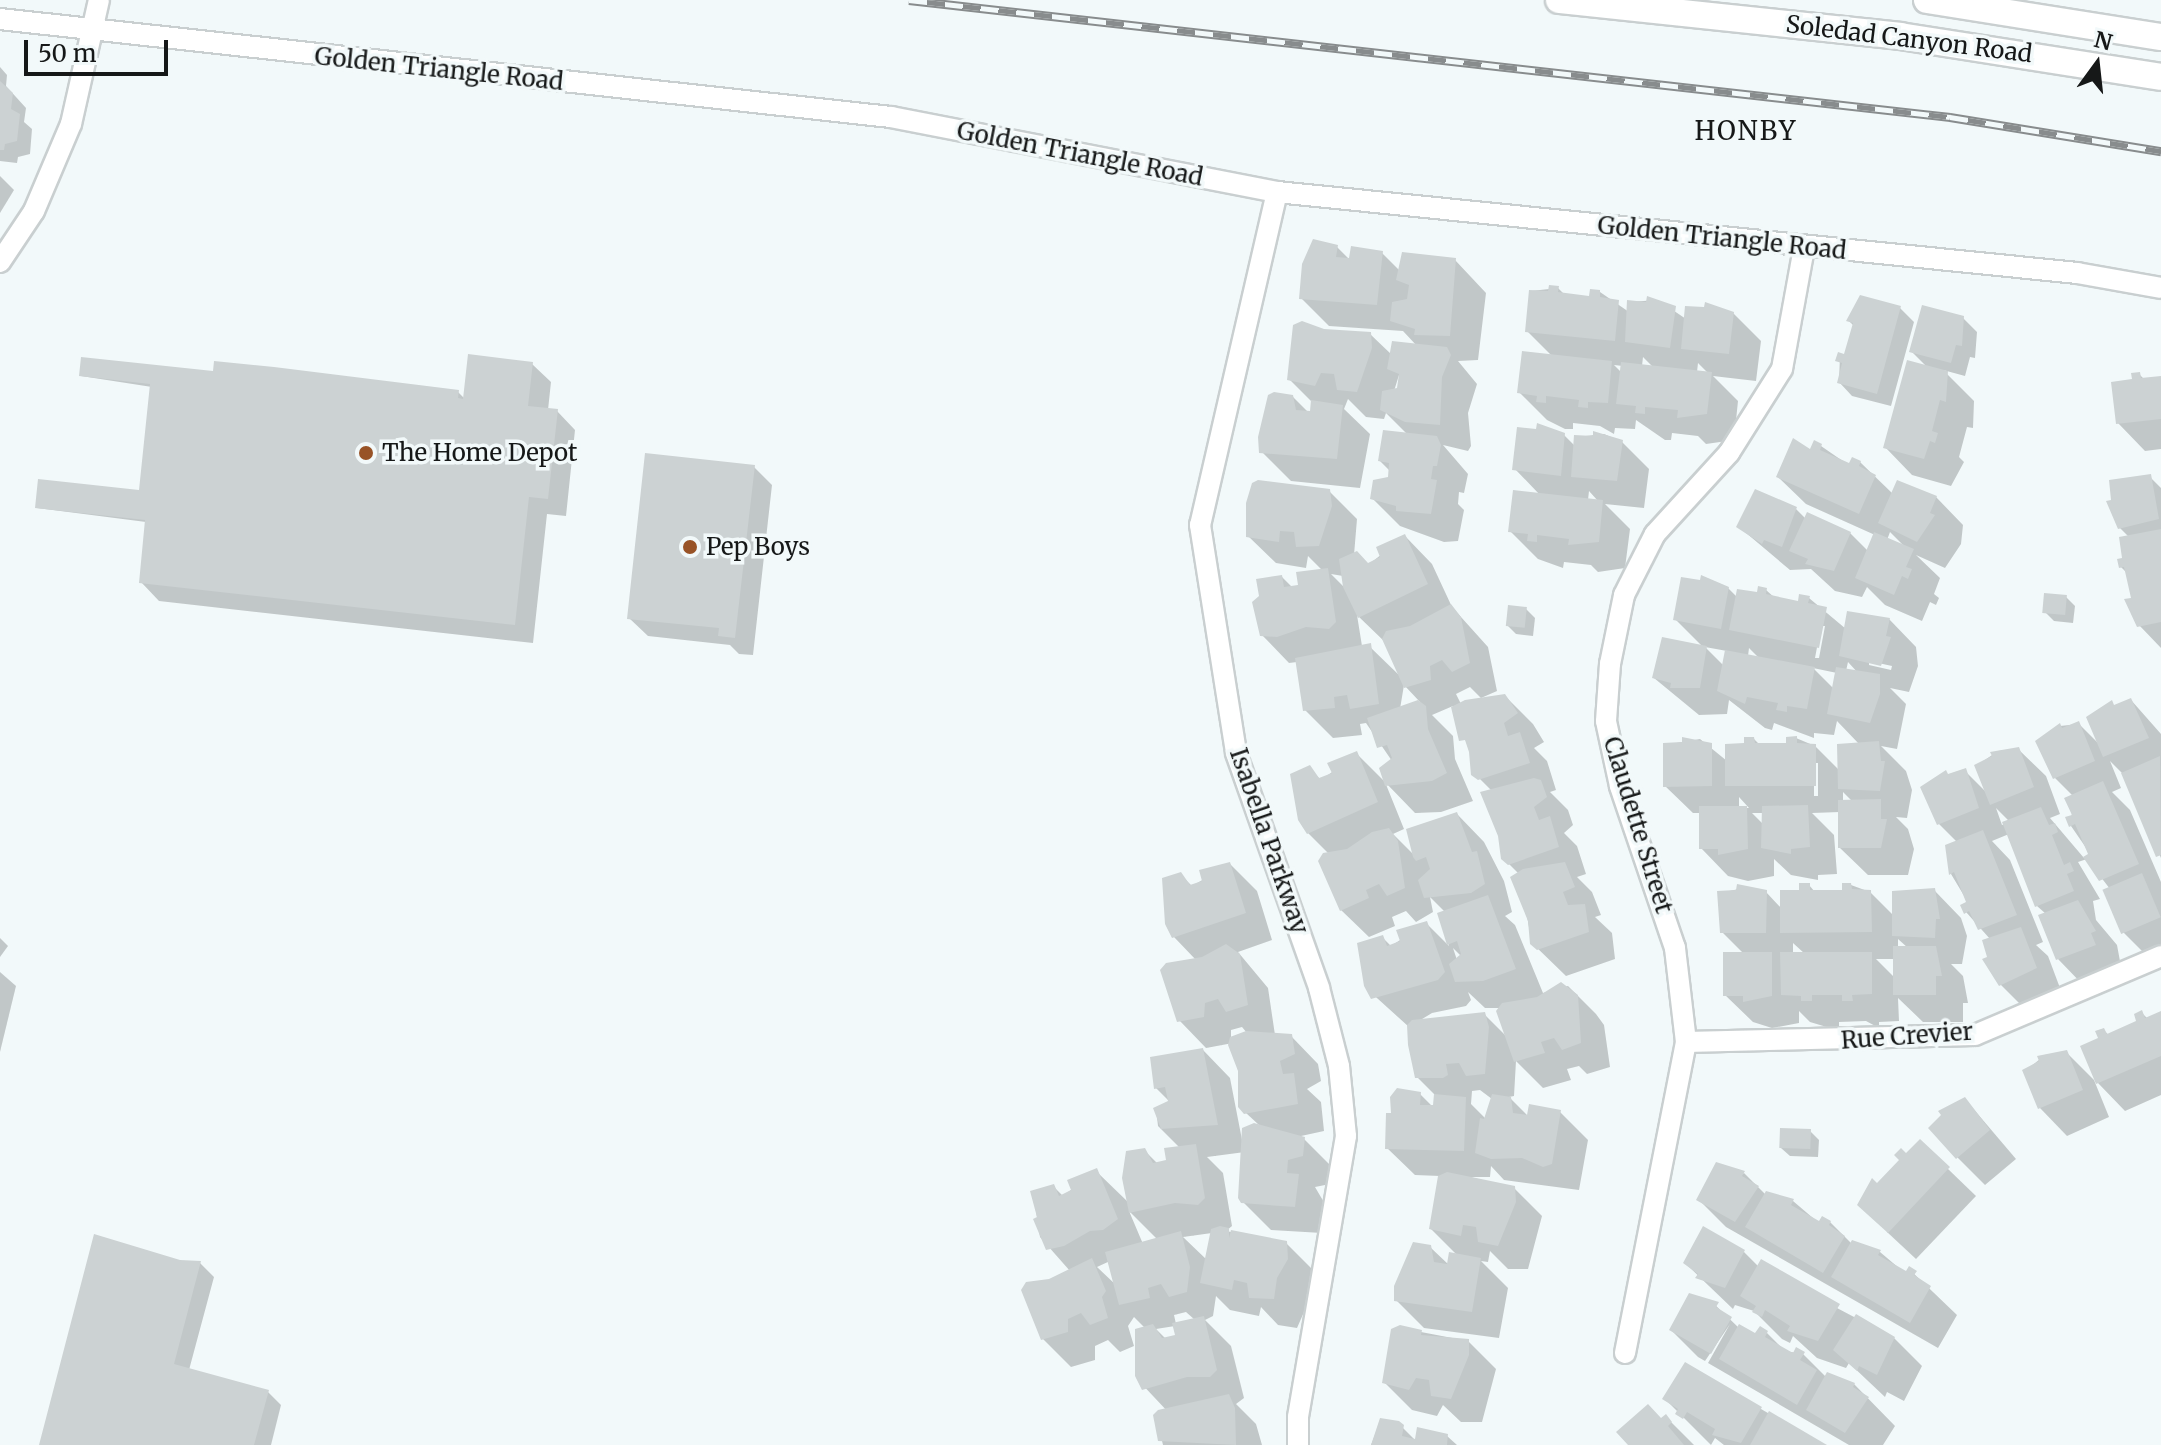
<!DOCTYPE html>
<style>
body{margin:0}
#map{position:relative;width:2161px;height:1445px;overflow:hidden;background:#f2f9fa;font-family:Merriweather,serif}
div>[style]{position:absolute}
[style*='--x']{left:calc(var(--x)*1px);top:calc(var(--y)*1px);width:calc(var(--w)*1px);rotate:calc(var(--a)*1deg)}
.shadow>*{inset:0;background:#0003}
.building>*{inset:0;background:#ccd2d3;transform-origin:0 0}
.roads{filter:drop-shadow(2px 0 #c9cfd0) drop-shadow(-2px 0 #c9cfd0) drop-shadow(0 2px #c9cfd0) drop-shadow(0 -2px #c9cfd0)}
.minor>*{height:20px;margin:-10px;padding:0 10px;transform-origin:10px;border-radius:10px;background:#fff}
.major>*{height:26px;margin:-13px;padding:0 13px;transform-origin:13px;border-radius:13px;background:#fff}
.rail>*{height:9px;margin-top:-4.5px;transform-origin:0;background:repeating-linear-gradient(90deg,#f2f9fa 0 18px,#888c8d 0 36px);box-sizing:border-box;border-block:2px solid #888c8d}
.dots>*{width:22px;height:22px;translate:-50% -50%;box-sizing:border-box;border:4px solid #f2f9fa;border-radius:50%}
span{translate:-50% -50%;white-space:nowrap;text-align:center;line-height:1.15;-webkit-text-stroke:7px #f2f9fa;paint-order:stroke}
.street-label{font-size:24px;color:#161818}
.poi-label{font-size:24px;color:#161818}
.left{translate:0 -50%;text-align:left}
.neighbourhood-label{font-size:26px;color:#161818;letter-spacing:2px}
.north{position:absolute;left:2057px;top:24px;width:80px;height:80px;-webkit-text-stroke:6px #f2f9fa;paint-order:stroke;rotate:15deg;font-size:22px;font-weight:700;line-height:32px;text-align:center;color:#161818}
.north::after{content:'';display:block;margin:auto;width:28px;height:36px;background:#161818;clip-path:polygon(50% 0,100% 100%,50% 72%,0 100%)}
.scale{position:absolute;left:24px;top:40px;width:144px;height:36px;box-sizing:border-box;border:4px solid #161818;border-top:0;padding-left:10px;font-size:24px;line-height:28px;white-space:nowrap;color:#161818;-webkit-text-stroke:6px #f2f9fa;paint-order:stroke}
</style>
<div id="map">
<div class="shadow">
<i style="clip-path:polygon(0 67px,7px 75px,6px 86px,26px 108px,24px 122px,32px 129px,30px 154px,18px 157px,17px 163px,0 161px)"></i>
<i style="clip-path:polygon(0 176px,14px 190px,0 213px)"></i>
<i style="clip-path:polygon(evenodd,1337px 247px,1351px 261px,1382px 253px,1400px 271px,1455px 260px,1486px 293px,1478px 360px,1458px 361px,1477px 384px,1468px 413px,1471px 446px,1468px 451px,1443px 445px,1468px 474px,1464px 493px,1459px 492px,1458px 504px,1464px 510px,1458px 541px,1444px 542px,1400px 526px,1372px 498px,1390px 479px,1390px 471px,1380px 461px,1408px 435px,1386px 413px,1384px 419px,1366px 417px,1348px 399px,1344px 409px,1370px 434px,1360px 488px,1291px 481px,1263px 453px,1260px 437px,1293px 397px,1311px 415px,1312px 402px,1289px 379px,1323px 331px,1370px 334px,1392px 355px,1417px 346px,1403px 331px,1329px 326px,1301px 298px,1337px 247px,1399px 375px,1399px 390px,1394px 391px,1399px 375px)"></i>
<i style="clip-path:polygon(evenodd,1558px 288px,1565px 295px,1591px 298px,1600px 292px,1629px 312px,1629px 302px,1658px 300px,1686px 319px,1733px 313px,1761px 341px,1756px 381px,1713px 376px,1738px 401px,1734px 440px,1706px 444px,1698px 436px,1672px 433px,1671px 440px,1665px 440px,1636px 420px,1635px 429px,1615px 428px,1614px 434px,1600px 426px,1573px 423px,1573px 429px,1565px 429px,1547px 420px,1519px 392px,1552px 356px,1527px 331px,1531px 291px,1558px 288px,1643px 357px,1653px 367px,1642px 366px,1643px 357px,1558px 288px,1698px 363px,1709px 374px,1697px 372px,1698px 363px,1558px 288px,1614px 365px,1623px 366px,1622px 373px,1614px 365px)"></i>
<i style="clip-path:polygon(1900px 308px,1914px 322px,1891px 406px,1852px 396px,1839px 382px,1840px 355px,1846px 357px,1854px 326px,1849px 321px)"></i>
<i style="clip-path:polygon(1963px 318px,1977px 332px,1975px 358px,1970px 357px,1965px 376px,1943px 370px,1974px 401px,1973px 428px,1967px 427px,1959px 457px,1964px 462px,1951px 486px,1912px 475px,1885px 447px,1928px 368px,1911px 351px)"></i>
<i style="clip-path:polygon(532px 364px,551px 382px,548px 410px,557px 411px,575px 430px,566px 516px,547px 514px,533px 643px,159px 601px,141px 582px,146px 522px,37px 508px,141px 492px,152px 387px,81px 376px,214px 374px,458px 392px,465px 399px)"></i>
<i style="clip-path:polygon(2139px 374px,2145px 380px,2161px 378px,2161px 449px,2145px 451px,2118px 423px)"></i>
<i style="clip-path:polygon(evenodd,1604px 434px,1622px 442px,1649px 469px,1644px 508px,1605px 504px,1630px 529px,1625px 568px,1598px 572px,1591px 565px,1564px 562px,1563px 568px,1538px 559px,1510px 531px,1540px 495px,1515px 469px,1564px 435px,1575px 446px,1576px 437px,1604px 434px,1589px 491px,1598px 501px,1588px 500px,1589px 491px)"></i>
<i style="clip-path:polygon(evenodd,1821px 446px,1850px 466px,1860px 462px,1893px 494px,1936px 497px,1963px 525px,1961px 544px,1945px 568px,1916px 555px,1940px 578px,1934px 594px,1939px 598px,1936px 605px,1930px 602px,1922px 621px,1885px 605px,1867px 587px,1862px 597px,1835px 591px,1811px 569px,1790px 570px,1739px 527px,1796px 509px,1806px 519px,1850px 533px,1868px 551px,1875px 535px,1806px 504px,1778px 477px,1821px 446px,1890px 532px,1906px 548px,1887px 540px,1890px 532px)"></i>
<i style="clip-path:polygon(754px 467px,772px 485px,753px 655px,739px 654px,730px 645px,648px 636px,629px 618px)"></i>
<i style="clip-path:polygon(2150px 477px,2161px 488px,2161px 648px,2139px 625px,2128px 574px,2121px 567px,2129px 537px,2120px 528px)"></i>
<i style="clip-path:polygon(evenodd,1329px 491px,1357px 519px,1354px 555px,1368px 565px,1405px 536px,1432px 564px,1452px 607px,1488px 647px,1497px 691px,1481px 698px,1470px 687px,1456px 694px,1461px 704px,1505px 696px,1533px 724px,1544px 742px,1534px 748px,1547px 761px,1556px 790px,1550px 792px,1568px 810px,1573px 825px,1564px 833px,1577px 846px,1586px 874px,1577px 877px,1592px 892px,1601px 915px,1595px 917px,1612px 933px,1615px 959px,1566px 976px,1532px 943px,1519px 874px,1503px 858px,1491px 790px,1480px 779px,1453px 706px,1432px 715px,1453px 736px,1455px 759px,1473px 801px,1441px 812px,1415px 813px,1385px 782px,1404px 829px,1393px 834px,1415px 856px,1457px 814px,1484px 842px,1504px 881px,1512px 912px,1505px 916px,1515px 925px,1543px 993px,1568px 986px,1596px 1014px,1604px 1025px,1610px 1067px,1587px 1074px,1579px 1066px,1567px 1069px,1571px 1080px,1543px 1088px,1516px 1061px,1514px 1096px,1509px 1097px,1529px 1117px,1560px 1112px,1588px 1140px,1579px 1190px,1504px 1180px,1491px 1166px,1490px 1177px,1470px 1177px,1514px 1188px,1542px 1216px,1528px 1269px,1508px 1269px,1490px 1251px,1488px 1262px,1481px 1261px,1508px 1288px,1499px 1338px,1424px 1328px,1396px 1300px,1430px 1247px,1449px 1265px,1458px 1256px,1431px 1229px,1440px 1176px,1415px 1175px,1387px 1148px,1420px 1094px,1435px 1109px,1436px 1096px,1417px 1077px,1484px 1014px,1508px 1038px,1501px 1008px,1485px 1008px,1468px 992px,1471px 1000px,1466px 1006px,1432px 1013px,1409px 1027px,1367px 989px,1382px 937px,1391px 946px,1426px 923px,1449px 946px,1440px 915px,1446px 913px,1430px 897px,1433px 912px,1416px 922px,1406px 911px,1392px 917px,1395px 926px,1369px 937px,1341px 910px,1329px 854px,1308px 833px,1309px 768px,1321px 780px,1357px 754px,1387px 784px,1392px 761px,1366px 723px,1360px 724px,1362px 735px,1333px 738px,1305px 710px,1297px 662px,1289px 663px,1262px 635px,1282px 577px,1293px 588px,1323px 571px,1308px 556px,1306px 568px,1276px 563px,1248px 536px,1329px 491px,1331px 574px,1343px 576px,1345px 588px,1331px 574px,1329px 491px,1357px 615px,1387px 644px,1401px 677px,1368px 645px,1362px 646px,1357px 615px,1329px 491px,1404px 685px,1420px 702px,1400px 709px,1404px 685px,1329px 491px,1453px 948px,1461px 956px,1457px 960px,1453px 948px,1329px 491px,1480px 1090px,1492px 1099px,1486px 1119px,1471px 1104px,1472px 1091px,1480px 1090px)"></i>
<i style="clip-path:polygon(evenodd,1728px 588px,1738px 598px,1766px 590px,1775px 598px,1800px 603px,1809px 598px,1846px 629px,1889px 619px,1916px 647px,1918px 666px,1909px 692px,1890px 688px,1906px 704px,1897px 749px,1881px 746px,1906px 771px,1912px 790px,1907px 818px,1896px 817px,1908px 829px,1914px 849px,1908px 875px,1868px 875px,1840px 848px,1840px 812px,1812px 813px,1834px 835px,1837px 874px,1818px 875px,1818px 880px,1791px 875px,1774px 859px,1774px 876px,1748px 881px,1728px 876px,1701px 848px,1701px 813px,1693px 813px,1665px 786px,1665px 745px,1700px 739px,1727px 761px,1754px 739px,1760px 745px,1788px 745px,1796px 738px,1815px 746px,1839px 770px,1860px 745px,1837px 721px,1834px 735px,1814px 733px,1814px 738px,1774px 723px,1772px 730px,1765px 728px,1729px 700px,1727px 714px,1699px 715px,1654px 678px,1703px 647px,1675px 619px,1728px 588px,1821px 626px,1825px 626px,1819px 658px,1815px 658px,1821px 626px,1728px 588px,1705px 647px,1727px 651px,1724px 666px,1705px 647px,1728px 588px,1749px 648px,1760px 659px,1748px 656px,1749px 648px,1728px 588px,1869px 661px,1892px 666px,1891px 670px,1869px 665px,1869px 661px,1728px 588px,1848px 662px,1858px 673px,1846px 671px,1848px 662px,1728px 588px,1813px 668px,1837px 673px,1834px 689px,1813px 668px,1728px 588px,1814px 763px,1818px 763px,1818px 796px,1814px 796px,1814px 763px,1728px 588px,1843px 792px,1853px 802px,1843px 802px,1843px 792px,1728px 588px,1739px 797px,1749px 808px,1739px 808px,1739px 797px,1728px 588px,1752px 813px,1764px 813px,1764px 825px,1752px 813px)"></i>
<i style="clip-path:polygon(2066px 597px,2075px 606px,2073px 623px,2054px 621px,2045px 612px)"></i>
<i style="clip-path:polygon(1526px 609px,1535px 618px,1533px 636px,1516px 634px,1507px 625px)"></i>
<i style="clip-path:polygon(evenodd,2131px 700px,2161px 734px,2161px 858px,2123px 774px,2110px 761px,2121px 788px,2112px 792px,2130px 810px,2161px 882px,2161px 956px,2151px 960px,2124px 933px,2110px 889px,2087px 859px,2078px 862px,2100px 899px,2093px 901px,2096px 920px,2117px 945px,2122px 972px,2085px 987px,2058px 959px,2046px 914px,2037px 906px,2009px 834px,1992px 841px,2010px 860px,2043px 942px,2036px 945px,2048px 956px,2063px 996px,2028px 1012px,2000px 984px,1989px 958px,1990px 939px,1966px 912px,1969px 904px,1951px 874px,1957px 842px,1939px 824px,1950px 776px,1965px 771px,1987px 793px,1976px 766px,1998px 751px,2018px 749px,2046px 776px,2060px 814px,2050px 818px,2084px 858px,2091px 855px,2071px 826px,2073px 796px,2055px 778px,2060px 726px,2079px 724px,2100px 745px,2115px 707px,2131px 700px,1996px 808px,2010px 822px,2002px 825px,1996px 808px)"></i>
<i style="clip-path:polygon(evenodd,1230px 864px,1257px 891px,1272px 940px,1238px 952px,1268px 988px,1275px 1035px,1291px 1036px,1318px 1064px,1321px 1081px,1307px 1089px,1321px 1102px,1324px 1131px,1301px 1136px,1331px 1166px,1330px 1184px,1315px 1187px,1325px 1204px,1322px 1233px,1271px 1230px,1244px 1203px,1245px 1152px,1207px 1157px,1223px 1173px,1232px 1226px,1226px 1231px,1286px 1243px,1313px 1270px,1315px 1287px,1297px 1328px,1278px 1325px,1261px 1307px,1259px 1316px,1230px 1310px,1216px 1296px,1213px 1316px,1205px 1320px,1231px 1346px,1244px 1398px,1236px 1404px,1256px 1424px,1262px 1445px,1163px 1445px,1156px 1416px,1169px 1413px,1138px 1380px,1145px 1328px,1134px 1317px,1128px 1326px,1134px 1346px,1120px 1352px,1108px 1340px,1095px 1346px,1095px 1360px,1071px 1367px,1043px 1339px,1050px 1281px,1070px 1271px,1040px 1237px,1033px 1192px,1054px 1187px,1063px 1196px,1096px 1171px,1129px 1203px,1144px 1150px,1158px 1164px,1168px 1162px,1180px 1148px,1158px 1126px,1156px 1109px,1170px 1102px,1156px 1088px,1203px 1050px,1230px 1078px,1243px 1145px,1259px 1125px,1246px 1113px,1233px 1043px,1206px 1048px,1179px 1020px,1196px 960px,1174px 937px,1180px 874px,1192px 886px,1230px 864px,1242px 1027px,1247px 1033px,1231px 1039px,1231px 1030px,1242px 1027px,1230px 864px,1129px 1211px,1158px 1240px,1143px 1244px,1129px 1211px,1230px 864px,1212px 1233px,1207px 1260px,1183px 1237px,1212px 1233px,1230px 864px,1110px 1261px,1116px 1285px,1097px 1267px,1110px 1261px,1230px 864px,1186px 1312px,1195px 1320px,1176px 1324px,1174px 1315px,1186px 1312px,1230px 864px,1175px 1326px,1177px 1336px,1166px 1339px,1156px 1329px,1175px 1326px)"></i>
<i style="clip-path:polygon(evenodd,1809px 885px,1815px 892px,1844px 892px,1851px 885px,1870px 892px,1894px 916px,1934px 890px,1961px 918px,1967px 936px,1962px 964px,1951px 964px,1963px 976px,1968px 1003px,1963px 1003px,1963px 1022px,1923px 1022px,1898px 998px,1899px 1021px,1879px 1022px,1879px 1028px,1866px 1021px,1839px 1022px,1839px 1028px,1830px 1028px,1810px 1022px,1799px 1011px,1799px 1023px,1772px 1028px,1753px 1022px,1725px 995px,1744px 954px,1722px 932px,1720px 893px,1748px 887px,1766px 892px,1782px 909px,1809px 885px,1898px 939px,1908px 948px,1898px 948px,1898px 939px,1809px 885px,1793px 943px,1805px 954px,1793px 954px,1793px 943px,1809px 885px,1876px 959px,1895px 959px,1895px 978px,1876px 959px)"></i>
<i style="clip-path:polygon(0 938px,8px 946px,0 957px)"></i>
<i style="clip-path:polygon(0 972px,16px 986px,0 1052px)"></i>
<i style="clip-path:polygon(2142px 1013px,2148px 1019px,2161px 1013px,2161px 1095px,2125px 1111px,2098px 1083px,2082px 1047px,2100px 1039px,2103px 1030px,2109px 1035px,2139px 1022px)"></i>
<i style="clip-path:polygon(2066px 1052px,2094px 1080px,2109px 1117px,2067px 1136px,2040px 1108px,2025px 1071px,2045px 1055px)"></i>
<i style="clip-path:polygon(1965px 1099px,2016px 1159px,1985px 1185px,1957px 1157px,1940px 1111px)"></i>
<i style="clip-path:polygon(1810px 1131px,1819px 1140px,1818px 1157px,1790px 1156px,1781px 1148px)"></i>
<i style="clip-path:polygon(1920px 1142px,1976px 1196px,1916px 1259px,1887px 1232px,1877px 1186px)"></i>
<i style="clip-path:polygon(1744px 1173px,1766px 1195px,1793px 1201px,1820px 1224px,1830px 1222px,1852px 1244px,1880px 1252px,1906px 1274px,1909px 1269px,1957px 1315px,1938px 1348px,1726px 1227px,1698px 1199px)"></i>
<i style="clip-path:polygon(1744px 1252px,1759px 1267px,1894px 1338px,1922px 1366px,1904px 1401px,1887px 1392px,1885px 1397px,1849px 1363px,1846px 1368px,1817px 1358px,1793px 1336px,1790px 1343px,1782px 1339px,1754px 1311px,1735px 1305px,1733px 1309px,1685px 1263px)"></i>
<i style="clip-path:polygon(180px 1262px,200px 1263px,214px 1277px,189px 1370px,267px 1391px,281px 1405px,271px 1445px,41px 1445px)"></i>
<i style="clip-path:polygon(1710px 1300px,1739px 1328px,1756px 1336px,1767px 1333px,1785px 1351px,1803px 1354px,1826px 1377px,1854px 1384px,1895px 1426px,1883px 1445px,1849px 1445px,1708px 1363px,1730px 1324px,1705px 1361px,1698px 1357px,1671px 1330px)"></i>
<i style="clip-path:polygon(1421px 1332px,1468px 1341px,1496px 1369px,1482px 1422px,1461px 1422px,1443px 1405px,1437px 1416px,1412px 1410px,1384px 1382px)"></i>
<i style="clip-path:polygon(1664px 1398px,1761px 1409px,1823px 1445px,1724px 1445px,1715px 1438px,1711px 1445px)"></i>
<i style="clip-path:polygon(1666px 1417px,1694px 1445px,1631px 1445px)"></i>
<i style="clip-path:polygon(1381px 1420px,1398px 1423px,1416px 1441px,1447px 1436px,1457px 1445px,1371px 1445px)"></i>
</div>
<div class="building">
<i style="clip-path:polygon(0 81px,13px 93px,11px 109px,20px 114px,17px 141px,5px 144px,4px 150px,0 150px)"></i>
<i style="clip-path:polygon(1313px 239px,1338px 245px,1336px 257px,1349px 258px,1351px 246px,1383px 251px,1377px 305px,1299px 299px,1302px 264px)"></i>
<i style="clip-path:polygon(1402px 252px,1456px 258px,1450px 336px,1414px 335px,1415px 329px,1390px 321px,1392px 302px,1407px 299px,1409px 285px,1396px 280px)"></i>
<i style="clip-path:polygon(1549px 285px,1559px 286px,1558px 292px,1589px 296px,1590px 289px,1600px 290px,1600px 297px,1619px 300px,1615px 341px,1525px 332px,1529px 290px,1548px 291px)"></i>
<i style="clip-path:polygon(1860px 295px,1901px 306px,1877px 394px,1837px 383px,1842px 363px,1835px 361px,1838px 352px,1844px 354px,1853px 323px,1846px 321px)"></i>
<i style="clip-path:polygon(1647px 296px,1676px 306px,1670px 348px,1625px 342px,1627px 300px,1646px 302px)"></i>
<i style="clip-path:polygon(1705px 302px,1734px 312px,1729px 354px,1681px 349px,1685px 306px,1704px 307px)"></i>
<i style="clip-path:polygon(1922px 305px,1964px 316px,1962px 346px,1956px 345px,1951px 363px,1909px 352px)"></i>
<i style="clip-path:polygon(1302px 321px,1324px 329px,1371px 332px,1372px 348px,1357px 392px,1337px 390px,1334px 374px,1321px 373px,1315px 386px,1287px 380px,1293px 325px)"></i>
<i style="clip-path:polygon(1392px 341px,1447px 347px,1451px 355px,1442px 377px,1440px 425px,1405px 422px,1380px 410px,1382px 391px,1397px 388px,1399px 374px,1387px 369px)"></i>
<i style="clip-path:polygon(1522px 351px,1612px 361px,1608px 403px,1588px 402px,1588px 408px,1578px 407px,1579px 400px,1546px 396px,1546px 403px,1536px 402px,1537px 396px,1517px 393px)"></i>
<i style="clip-path:polygon(468px 354px,533px 362px,528px 406px,558px 409px,548px 499px,529px 497px,515px 625px,139px 583px,145px 520px,35px 508px,38px 479px,139px 490px,150px 384px,79px 376px,81px 357px,213px 371px,214px 361px,274px 367px,459px 390px,458px 398px,463px 399px)"></i>
<i style="clip-path:polygon(1907px 360px,1948px 371px,1946px 402px,1940px 400px,1932px 431px,1938px 433px,1935px 443px,1930px 441px,1924px 459px,1883px 448px)"></i>
<i style="clip-path:polygon(1621px 362px,1712px 372px,1707px 414px,1677px 418px,1678px 410px,1645px 407px,1645px 414px,1635px 413px,1636px 406px,1616px 404px)"></i>
<i style="clip-path:polygon(2140px 372px,2141px 378px,2161px 376px,2161px 419px,2116px 424px,2111px 382px,2132px 379px,2131px 373px)"></i>
<i style="clip-path:polygon(1274px 392px,1293px 395px,1296px 410px,1310px 411px,1311px 400px,1343px 405px,1337px 459px,1259px 453px,1258px 437px,1268px 395px)"></i>
<i style="clip-path:polygon(1537px 423px,1565px 433px,1561px 476px,1512px 470px,1517px 427px,1536px 429px)"></i>
<i style="clip-path:polygon(1383px 430px,1437px 436px,1441px 445px,1437px 466px,1433px 466px,1431px 479px,1437px 480px,1431px 514px,1396px 511px,1396px 506px,1370px 499px,1373px 480px,1388px 477px,1389px 463px,1378px 461px)"></i>
<i style="clip-path:polygon(1593px 431px,1623px 440px,1617px 481px,1571px 477px,1574px 435px,1593px 436px)"></i>
<i style="clip-path:polygon(1793px 438px,1810px 449px,1814px 440px,1822px 444px,1820px 450px,1849px 463px,1852px 457px,1861px 461px,1859px 466px,1876px 475px,1859px 514px,1776px 477px)"></i>
<i style="clip-path:polygon(645px 453px,755px 465px,735px 638px,718px 636px,719px 628px,627px 619px)"></i>
<i style="clip-path:polygon(2151px 474px,2159px 519px,2118px 529px,2106px 501px,2111px 500px,2109px 480px)"></i>
<i style="clip-path:polygon(1258px 480px,1330px 489px,1332px 506px,1319px 546px,1296px 547px,1294px 532px,1280px 531px,1279px 542px,1246px 537px,1246px 503px,1252px 483px)"></i>
<i style="clip-path:polygon(1897px 480px,1937px 496px,1930px 513px,1935px 515px,1917px 542px,1878px 523px)"></i>
<i style="clip-path:polygon(1755px 489px,1797px 507px,1782px 547px,1764px 540px,1762px 544px,1736px 527px)"></i>
<i style="clip-path:polygon(1513px 490px,1603px 500px,1599px 542px,1568px 545px,1569px 539px,1537px 535px,1537px 542px,1527px 541px,1528px 534px,1508px 532px)"></i>
<i style="clip-path:polygon(1807px 512px,1851px 532px,1834px 571px,1805px 564px,1808px 559px,1789px 551px)"></i>
<i style="clip-path:polygon(2161px 529px,2161px 622px,2137px 627px,2124px 599px,2131px 598px,2124px 567px,2119px 568px,2117px 559px,2122px 558px,2119px 537px)"></i>
<i style="clip-path:polygon(1874px 532px,1914px 549px,1906px 567px,1912px 569px,1908px 579px,1902px 576px,1894px 595px,1855px 578px)"></i>
<i style="clip-path:polygon(1405px 534px,1428px 584px,1358px 618px,1343px 587px,1339px 559px,1357px 551px,1368px 563px,1380px 557px,1376px 547px)"></i>
<i style="clip-path:polygon(1328px 568px,1336px 622px,1329px 629px,1306px 627px,1277px 637px,1260px 636px,1252px 602px,1259px 596px,1256px 579px,1282px 575px,1284px 587px,1298px 585px,1296px 572px)"></i>
<i style="clip-path:polygon(1701px 575px,1729px 587px,1721px 629px,1673px 620px,1681px 577px,1700px 580px)"></i>
<i style="clip-path:polygon(1758px 586px,1767px 588px,1766px 594px,1798px 601px,1799px 594px,1810px 596px,1808px 603px,1827px 607px,1819px 648px,1729px 630px,1737px 589px,1757px 592px)"></i>
<i style="left:2044px;top:593px;width:23px;height:20px;rotate:5deg"></i>
<i style="clip-path:polygon(1451px 604px,1461px 617px,1470px 663px,1452px 672px,1442px 660px,1430px 666px,1431px 680px,1404px 688px,1382px 639px,1386px 631px,1410px 626px)"></i>
<i style="left:1508px;top:605px;width:19px;height:21px;rotate:6deg"></i>
<i style="clip-path:polygon(1847px 611px,1890px 618px,1886px 636px,1891px 637px,1881px 666px,1839px 656px)"></i>
<i style="clip-path:polygon(1662px 637px,1707px 646px,1700px 688px,1670px 688px,1671px 683px,1652px 678px)"></i>
<i style="clip-path:polygon(1371px 643px,1379px 704px,1350px 709px,1347px 695px,1334px 697px,1335px 708px,1303px 711px,1295px 658px)"></i>
<i style="clip-path:polygon(1725px 650px,1815px 667px,1807px 709px,1787px 706px,1787px 712px,1776px 710px,1778px 703px,1747px 697px,1745px 704px,1717px 691px)"></i>
<i style="clip-path:polygon(1836px 667px,1880px 674px,1880px 694px,1870px 723px,1827px 714px)"></i>
<i style="clip-path:polygon(1505px 694px,1518px 713px,1504px 723px,1508px 736px,1520px 732px,1530px 763px,1478px 780px,1471px 775px,1469px 752px,1465px 740px,1459px 741px,1451px 707px,1465px 700px)"></i>
<i style="clip-path:polygon(2131px 698px,2149px 738px,2103px 757px,2086px 717px,2112px 700px,2114px 705px)"></i>
<i style="clip-path:polygon(1418px 700px,1426px 706px,1428px 729px,1447px 773px,1432px 781px,1385px 786px,1379px 768px,1392px 758px,1387px 745px,1377px 748px,1367px 718px)"></i>
<i style="clip-path:polygon(2079px 721px,2095px 761px,2053px 779px,2035px 741px,2060px 723px,2062px 728px)"></i>
<i style="clip-path:polygon(1797px 736px,1797px 743px,1816px 744px,1816px 786px,1725px 786px,1725px 744px,1744px 743px,1744px 737px,1754px 737px,1755px 743px,1786px 743px,1786px 737px)"></i>
<i style="clip-path:polygon(1682px 737px,1712px 743px,1712px 786px,1663px 787px,1663px 743px,1682px 742px)"></i>
<i style="clip-path:polygon(1879px 741px,1881px 761px,1885px 761px,1880px 791px,1838px 789px,1837px 744px)"></i>
<i style="clip-path:polygon(2019px 747px,2034px 787px,1990px 805px,1974px 765px,1992px 756px,1990px 752px)"></i>
<i style="clip-path:polygon(1357px 751px,1378px 802px,1307px 834px,1298px 820px,1290px 774px,1310px 765px,1319px 778px,1332px 773px,1327px 763px)"></i>
<i style="clip-path:polygon(2160px 756px,2161px 855px,2156px 857px,2121px 773px)"></i>
<i style="clip-path:polygon(1966px 768px,1979px 808px,1937px 825px,1920px 787px,1946px 770px,1948px 774px)"></i>
<i style="clip-path:polygon(1534px 778px,1541px 780px,1547px 797px,1534px 807px,1539px 820px,1550px 816px,1559px 847px,1508px 865px,1501px 859px,1498px 836px,1480px 792px)"></i>
<i style="clip-path:polygon(2103px 781px,2139px 864px,2099px 881px,2083px 857px,2088px 854px,2075px 824px,2069px 827px,2065px 817px,2072px 815px,2064px 798px)"></i>
<i style="clip-path:polygon(1881px 799px,1881px 819px,1887px 819px,1881px 848px,1838px 848px,1838px 800px)"></i>
<i style="clip-path:polygon(1808px 805px,1810px 847px,1791px 849px,1791px 854px,1761px 848px,1762px 806px)"></i>
<i style="clip-path:polygon(1699px 806px,1747px 806px,1748px 849px,1718px 855px,1718px 849px,1699px 849px)"></i>
<i style="clip-path:polygon(2041px 807px,2049px 825px,2055px 823px,2058px 832px,2052px 835px,2064px 865px,2070px 862px,2074px 871px,2067px 874px,2074px 891px,2035px 907px,2002px 822px)"></i>
<i style="clip-path:polygon(1457px 812px,1472px 852px,1477px 851px,1485px 884px,1471px 893px,1424px 898px,1418px 880px,1430px 869px,1426px 857px,1416px 861px,1413px 857px,1406px 829px)"></i>
<i style="clip-path:polygon(1389px 828px,1398px 841px,1405px 888px,1387px 896px,1379px 884px,1366px 890px,1369px 898px,1340px 911px,1318px 861px,1323px 853px,1347px 849px,1372px 832px)"></i>
<i style="clip-path:polygon(1983px 830px,2017px 915px,1978px 930px,1969px 911px,1964px 914px,1960px 905px,1966px 902px,1954px 872px,1949px 875px,1945px 845px)"></i>
<i style="clip-path:polygon(1230px 862px,1246px 913px,1172px 938px,1165px 924px,1162px 878px,1181px 872px,1190px 885px,1202px 881px,1199px 870px)"></i>
<i style="clip-path:polygon(1565px 862px,1575px 887px,1563px 892px,1568px 905px,1585px 904px,1589px 932px,1537px 950px,1530px 944px,1528px 921px,1510px 877px,1523px 869px)"></i>
<i style="left:2142px;top:873px;width:48px;height:43px;rotate:67deg"></i>
<i style="clip-path:polygon(1799px 883px,1810px 883px,1810px 890px,1842px 890px,1842px 883px,1851px 883px,1852px 889px,1871px 890px,1872px 932px,1780px 933px,1780px 890px,1799px 890px)"></i>
<i style="clip-path:polygon(1737px 884px,1767px 890px,1766px 933px,1720px 933px,1717px 891px,1736px 890px)"></i>
<i style="clip-path:polygon(1935px 888px,1940px 919px,1936px 919px,1935px 938px,1892px 936px,1892px 891px)"></i>
<i style="clip-path:polygon(1488px 895px,1516px 969px,1483px 981px,1455px 982px,1449px 964px,1461px 954px,1457px 941px,1447px 945px,1437px 913px)"></i>
<i style="clip-path:polygon(2078px 900px,2096px 931px,2091px 933px,2096px 945px,2056px 960px,2038px 915px)"></i>
<i style="clip-path:polygon(1427px 921px,1445px 972px,1438px 980px,1371px 999px,1364px 986px,1357px 943px,1383px 935px,1387px 946px,1400px 941px,1396px 930px)"></i>
<i style="clip-path:polygon(2021px 927px,2037px 968px,1999px 986px,1982px 959px,1987px 957px,1982px 940px)"></i>
<i style="clip-path:polygon(1226px 944px,1240px 954px,1248px 1005px,1226px 1012px,1218px 999px,1205px 1003px,1204px 1017px,1177px 1022px,1160px 970px,1166px 963px,1202px 957px)"></i>
<i style="clip-path:polygon(1893px 946px,1936px 946px,1942px 976px,1936px 976px,1936px 995px,1893px 995px)"></i>
<i style="clip-path:polygon(1723px 952px,1772px 952px,1772px 996px,1743px 1002px,1743px 996px,1723px 996px)"></i>
<i style="clip-path:polygon(1780px 952px,1872px 952px,1872px 994px,1852px 995px,1853px 1001px,1842px 1001px,1842px 995px,1812px 995px,1812px 1001px,1801px 1001px,1801px 996px,1781px 995px)"></i>
<i style="clip-path:polygon(1561px 982px,1578px 995px,1581px 1043px,1562px 1050px,1554px 1038px,1541px 1042px,1545px 1053px,1514px 1062px,1496px 1011px,1502px 1003px,1537px 997px)"></i>
<i style="clip-path:polygon(2142px 1010px,2145px 1018px,2161px 1011px,2161px 1056px,2096px 1084px,2080px 1046px,2098px 1038px,2095px 1031px,2104px 1028px,2107px 1034px,2136px 1021px,2134px 1014px)"></i>
<i style="clip-path:polygon(1485px 1012px,1489px 1027px,1485px 1074px,1466px 1076px,1459px 1063px,1446px 1064px,1448px 1075px,1443px 1078px,1415px 1078px,1408px 1045px,1407px 1025px,1412px 1020px)"></i>
<i style="clip-path:polygon(1246px 1031px,1292px 1034px,1295px 1054px,1280px 1061px,1283px 1074px,1294px 1073px,1298px 1104px,1244px 1114px,1238px 1107px,1238px 1071px,1228px 1045px,1230px 1037px)"></i>
<i style="clip-path:polygon(1203px 1048px,1218px 1125px,1161px 1129px,1153px 1108px,1168px 1101px,1165px 1087px,1154px 1089px,1150px 1057px)"></i>
<i style="clip-path:polygon(2067px 1050px,2083px 1090px,2038px 1109px,2022px 1070px,2039px 1061px,2037px 1056px)"></i>
<i style="clip-path:polygon(1397px 1088px,1421px 1092px,1420px 1105px,1433px 1105px,1434px 1094px,1466px 1097px,1464px 1151px,1385px 1149px,1386px 1113px,1391px 1113px,1390px 1097px)"></i>
<i style="clip-path:polygon(1492px 1094px,1511px 1097px,1513px 1113px,1527px 1115px,1529px 1104px,1561px 1110px,1552px 1164px,1543px 1167px,1522px 1158px,1491px 1159px,1475px 1153px,1480px 1118px,1484px 1119px)"></i>
<i style="clip-path:polygon(1965px 1097px,1990px 1130px,1956px 1159px,1928px 1128px,1941px 1115px,1938px 1111px)"></i>
<i style="clip-path:polygon(1254px 1123px,1305px 1137px,1303px 1156px,1288px 1160px,1287px 1173px,1299px 1174px,1295px 1207px,1241px 1203px,1238px 1198px,1242px 1128px)"></i>
<i style="left:1780px;top:1128px;width:31px;height:20px;rotate:2deg"></i>
<i style="clip-path:polygon(1920px 1139px,1950px 1167px,1888px 1233px,1857px 1205px,1872px 1178px,1877px 1183px,1899px 1160px,1894px 1155px,1901px 1148px,1906px 1153px)"></i>
<i style="clip-path:polygon(1196px 1144px,1205px 1198px,1198px 1205px,1175px 1203px,1129px 1213px,1122px 1178px,1126px 1151px,1145px 1148px,1153px 1163px,1166px 1160px,1164px 1148px)"></i>
<i style="clip-path:polygon(1716px 1162px,1745px 1171px,1742px 1176px,1759px 1186px,1735px 1222px,1696px 1200px)"></i>
<i style="clip-path:polygon(1097px 1168px,1118px 1219px,1103px 1230px,1090px 1231px,1064px 1246px,1046px 1250px,1033px 1219px,1037px 1217px,1030px 1191px,1054px 1184px,1059px 1196px,1071px 1190px,1067px 1180px)"></i>
<i style="clip-path:polygon(1447px 1172px,1515px 1186px,1516px 1202px,1498px 1246px,1478px 1242px,1476px 1227px,1463px 1225px,1461px 1236px,1429px 1229px,1438px 1176px)"></i>
<i style="clip-path:polygon(1766px 1191px,1794px 1199px,1791px 1205px,1819px 1221px,1822px 1216px,1831px 1221px,1829px 1225px,1845px 1236px,1823px 1273px,1745px 1227px)"></i>
<i style="clip-path:polygon(1220px 1226px,1229px 1228px,1229px 1238px,1231px 1230px,1287px 1241px,1288px 1259px,1277px 1278px,1274px 1299px,1249px 1298px,1247px 1283px,1234px 1280px,1232px 1290px,1200px 1283px,1211px 1229px)"></i>
<i style="clip-path:polygon(1703px 1226px,1745px 1250px,1725px 1288px,1695px 1278px,1698px 1274px,1683px 1263px)"></i>
<i style="clip-path:polygon(1181px 1231px,1190px 1267px,1187px 1292px,1169px 1297px,1161px 1284px,1148px 1288px,1150px 1298px,1119px 1305px,1105px 1252px)"></i>
<i style="clip-path:polygon(94px 1234px,180px 1260px,201px 1261px,174px 1364px,269px 1390px,254px 1445px,39px 1445px)"></i>
<i style="clip-path:polygon(1852px 1240px,1881px 1250px,1878px 1255px,1906px 1271px,1909px 1266px,1917px 1271px,1914px 1275px,1931px 1286px,1910px 1323px,1831px 1277px)"></i>
<i style="clip-path:polygon(1413px 1242px,1431px 1245px,1434px 1262px,1447px 1264px,1449px 1252px,1481px 1258px,1472px 1312px,1394px 1301px,1394px 1286px)"></i>
<i style="clip-path:polygon(1092px 1258px,1106px 1291px,1102px 1297px,1108px 1318px,1090px 1325px,1081px 1313px,1068px 1319px,1068px 1332px,1041px 1340px,1021px 1290px,1026px 1282px,1049px 1279px)"></i>
<i style="clip-path:polygon(1761px 1259px,1840px 1304px,1818px 1341px,1787px 1331px,1790px 1326px,1765px 1310px,1762px 1317px,1752px 1312px,1756px 1306px,1740px 1296px)"></i>
<i style="clip-path:polygon(1689px 1293px,1719px 1302px,1716px 1307px,1732px 1317px,1711px 1354px,1669px 1330px)"></i>
<i style="clip-path:polygon(1856px 1314px,1895px 1337px,1877px 1375px,1859px 1366px,1857px 1371px,1833px 1350px)"></i>
<i style="clip-path:polygon(1204px 1316px,1217px 1370px,1210px 1377px,1187px 1377px,1142px 1390px,1135px 1376px,1135px 1329px,1153px 1324px,1162px 1338px,1175px 1335px,1172px 1323px)"></i>
<i style="clip-path:polygon(1739px 1324px,1755px 1333px,1760px 1326px,1768px 1331px,1765px 1337px,1793px 1353px,1796px 1347px,1805px 1352px,1800px 1360px,1817px 1370px,1797px 1405px,1719px 1359px)"></i>
<i style="clip-path:polygon(1400px 1325px,1422px 1330px,1421px 1335px,1469px 1339px,1469px 1355px,1451px 1399px,1431px 1396px,1429px 1380px,1416px 1378px,1409px 1390px,1382px 1383px,1391px 1329px)"></i>
<i style="clip-path:polygon(1685px 1362px,1762px 1407px,1741px 1443px,1712px 1435px,1715px 1429px,1687px 1412px,1683px 1419px,1675px 1414px,1678px 1409px,1662px 1399px)"></i>
<i style="clip-path:polygon(1827px 1372px,1855px 1383px,1853px 1387px,1869px 1397px,1845px 1433px,1806px 1410px)"></i>
<i style="clip-path:polygon(1229px 1394px,1235px 1408px,1236px 1445px,1158px 1441px,1153px 1415px,1158px 1410px)"></i>
<i style="clip-path:polygon(1648px 1404px,1661px 1418px,1666px 1414px,1672px 1422px,1668px 1426px,1684px 1445px,1628px 1445px,1616px 1432px)"></i>
<i style="clip-path:polygon(1769px 1411px,1827px 1445px,1750px 1445px)"></i>
<i style="clip-path:polygon(1380px 1418px,1399px 1421px,1404px 1425px,1402px 1436px,1415px 1439px,1417px 1427px,1448px 1434px,1447px 1445px,1371px 1445px)"></i>
</div>
<div class="roads">
<div class="minor">
<i style="--x:0;--y:19;--w:896;--a:6.28"></i>
<i style="--x:891;--y:117;--w:393;--a:11"></i>
<i style="--x:1277;--y:192;--w:804;--a:5.78"></i>
<i style="--x:2077;--y:273;--w:85;--a:10.1"></i>
<i style="--x:1277;--y:192;--w:342;--a:103"></i>
<i style="--x:1200;--y:525;--w:231;--a:81"></i>
<i style="--x:1236;--y:753;--w:249;--a:70.5"></i>
<i style="--x:1319;--y:988;--w:81;--a:75.6"></i>
<i style="--x:1339;--y:1066;--w:70;--a:84.3"></i>
<i style="--x:1346;--y:1136;--w:285;--a:99.7"></i>
<i style="--x:1298;--y:1417;--w:28;--a:90"></i>
<i style="--x:0;--y:262;--w:61;--a:-56.3"></i>
<i style="--x:34;--y:211;--w:95;--a:-67"></i>
<i style="--x:71;--y:124;--w:127;--a:-77.3"></i>
<i style="--x:1686;--y:1042;--w:289;--a:-1.4"></i>
<i style="--x:1975;--y:1035;--w:202;--a:-23"></i>
<i style="--x:1625;--y:1353;--w:317;--a:-78.9"></i>
<i style="--x:1686;--y:1042;--w:95;--a:-96.7"></i>
<i style="--x:1675;--y:948;--w:171;--a:-108.8"></i>
<i style="--x:1620;--y:786;--w:66;--a:-102.2"></i>
<i style="--x:1606;--y:721;--w:57;--a:-86"></i>
<i style="--x:1610;--y:664;--w:70;--a:-78.5"></i>
<i style="--x:1624;--y:595;--w:68;--a:-63.1"></i>
<i style="--x:1655;--y:534;--w:110;--a:-47.6"></i>
<i style="--x:1729;--y:453;--w:99;--a:-57.8"></i>
<i style="--x:1782;--y:369;--w:123;--a:-79.7"></i>
</div>
<div class="major">
<i style="--x:1559;--y:0;--w:343;--a:6"></i>
<i style="--x:1900;--y:36;--w:264;--a:8.9"></i>
<i style="--x:1927;--y:0;--w:237;--a:9"></i>
</div>
</div>
<div class="rail">
<i style="--x:909;--y:0;--w:1048;--a:6.41"></i>
<i style="--x:1950;--y:117;--w:214;--a:9.2"></i>
</div>
<div class="dots">
<i style="left:366px;top:453px;background:#985327"></i>
<i style="left:690px;top:547px;background:#985327"></i>
</div>
<div class="street-label">
<span style="left:1909px;top:39px;rotate:7deg">Soledad Canyon Road</span>
<span style="left:439px;top:69px;rotate:6deg">Golden Triangle Road</span>
<span style="left:1080px;top:154px;rotate:11deg">Golden Triangle Road</span>
<span style="left:1722px;top:238px;rotate:6deg">Golden Triangle Road</span>
<span style="left:1638px;top:825px;rotate:73deg">Claudette Street</span>
<span style="left:1269px;top:841px;rotate:71deg">Isabella Parkway</span>
<span style="left:1907px;top:1036px;rotate:-4deg">Rue Crevier</span>
</div>
<div class="poi-label">
<span class="left" style="left:382px;top:453px">The Home Depot</span>
<span class="left" style="left:706px;top:547px">Pep Boys</span>
</div>
<div class="neighbourhood-label">
<span style="left:1746px;top:131px">HONBY</span>
</div>
<div class="north">N</div>
<div class="scale">50 m</div>
</div>
